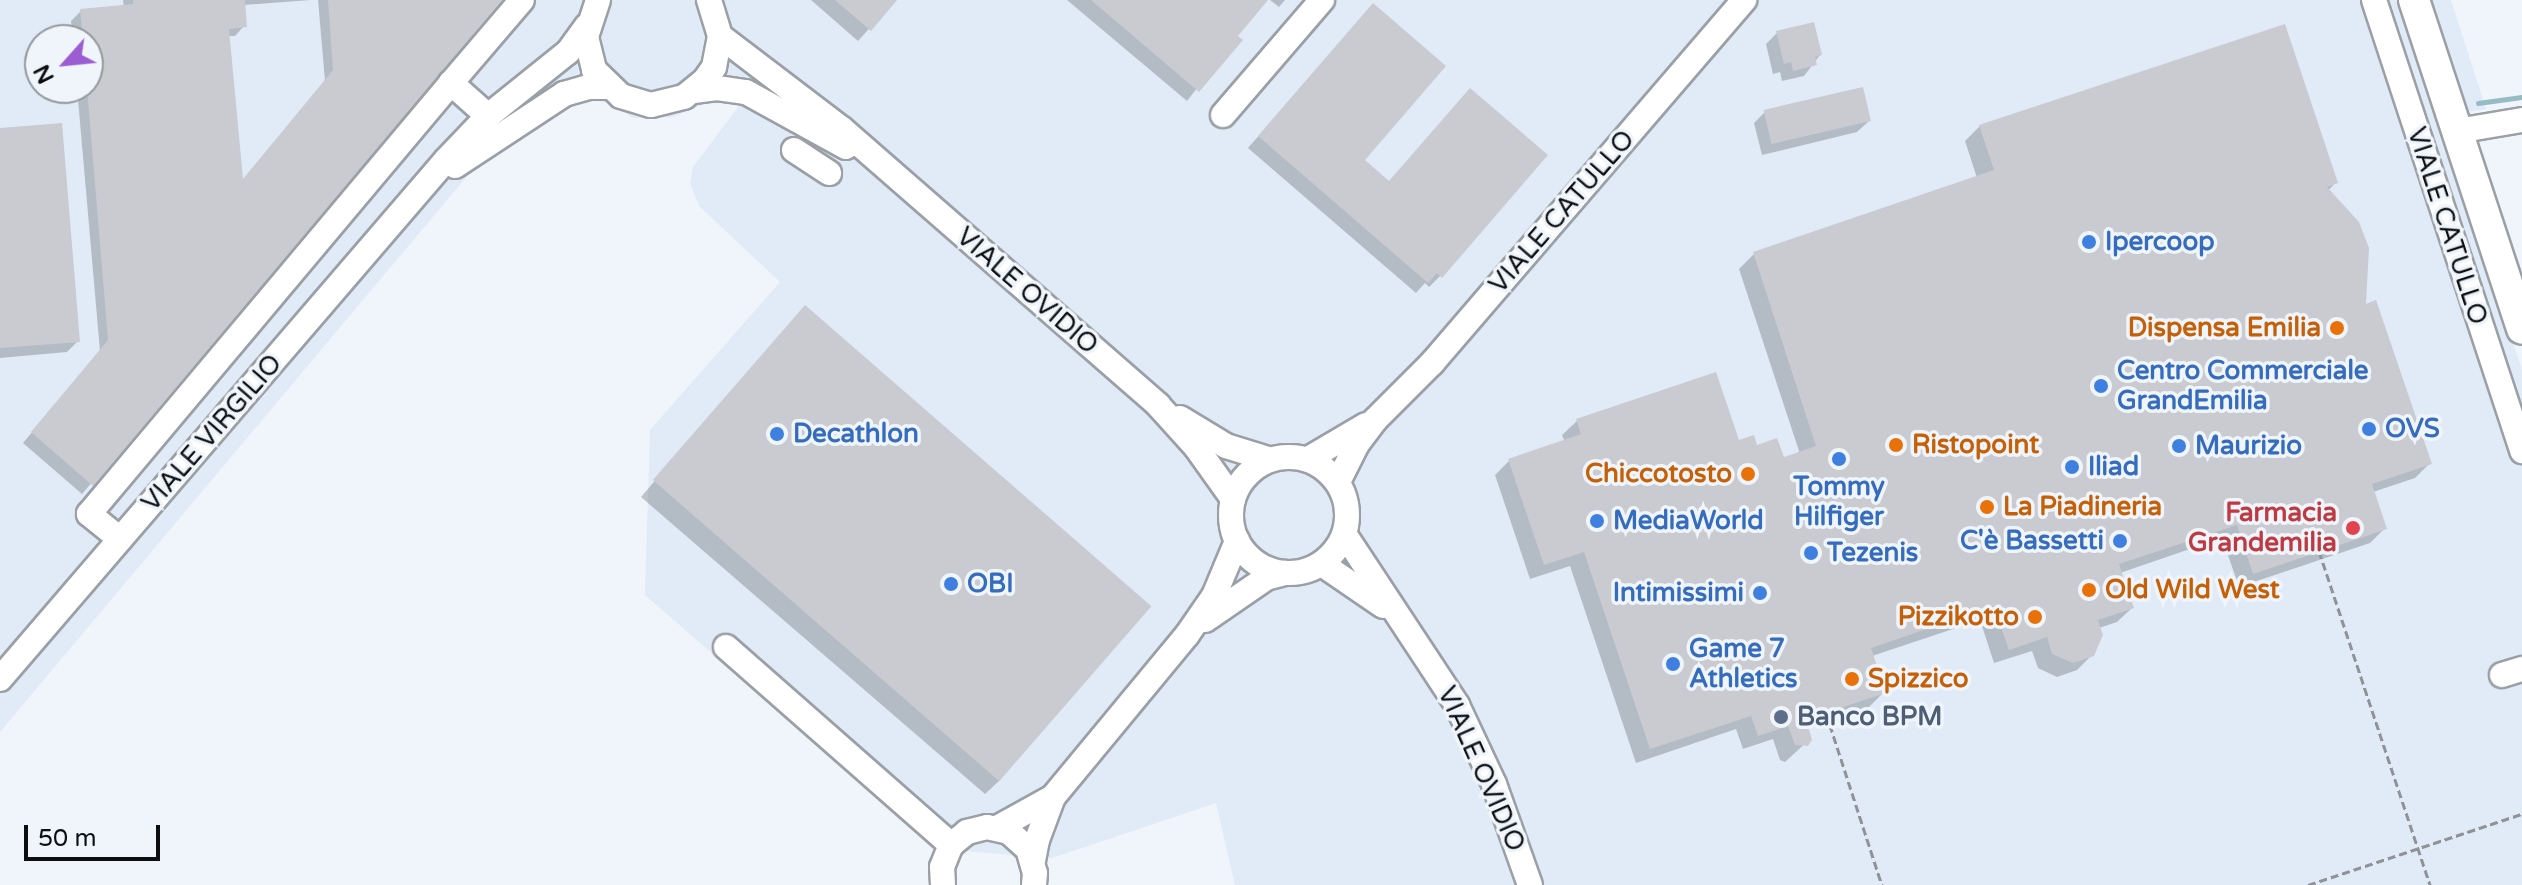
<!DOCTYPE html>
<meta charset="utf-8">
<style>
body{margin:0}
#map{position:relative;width:2522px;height:885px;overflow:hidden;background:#eff5fa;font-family:"Varela Round",sans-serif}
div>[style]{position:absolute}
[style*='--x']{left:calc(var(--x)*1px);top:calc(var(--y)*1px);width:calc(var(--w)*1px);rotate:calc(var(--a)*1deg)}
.built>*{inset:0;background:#e0ebf7}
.shadow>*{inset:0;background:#0003}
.stream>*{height:5px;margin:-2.5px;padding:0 2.5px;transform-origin:2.5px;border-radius:2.5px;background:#95bcc5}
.building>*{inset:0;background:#cacad1;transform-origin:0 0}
.path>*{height:3px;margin-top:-1.5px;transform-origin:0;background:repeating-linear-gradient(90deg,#8f9397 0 8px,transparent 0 12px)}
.roads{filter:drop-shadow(2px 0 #9aa0a5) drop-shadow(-2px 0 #9aa0a5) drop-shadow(0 2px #9aa0a5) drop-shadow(0 -2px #9aa0a5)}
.minor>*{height:24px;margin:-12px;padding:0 12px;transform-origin:12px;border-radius:12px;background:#fff}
.minor>.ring{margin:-12px;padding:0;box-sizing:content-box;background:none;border:24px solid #fff;border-radius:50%}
.major>*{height:30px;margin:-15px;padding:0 15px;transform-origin:15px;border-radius:15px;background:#fff}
.dots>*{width:22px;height:22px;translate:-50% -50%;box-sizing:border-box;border:4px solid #eff5fa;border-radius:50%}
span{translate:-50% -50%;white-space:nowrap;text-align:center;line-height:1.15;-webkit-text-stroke:7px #eff5fa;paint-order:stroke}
.street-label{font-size:26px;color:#0c0e10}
.shop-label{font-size:26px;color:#366cbe;font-weight:700}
.left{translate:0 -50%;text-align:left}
.right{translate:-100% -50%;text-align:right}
.food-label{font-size:26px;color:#c56008;font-weight:700}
.health-label{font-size:26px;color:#be3a42;font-weight:700}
.service-label{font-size:26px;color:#4e5e75;font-weight:700}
.north{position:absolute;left:24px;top:24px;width:80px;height:80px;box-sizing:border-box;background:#eff5fa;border:2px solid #94999c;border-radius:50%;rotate:243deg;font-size:22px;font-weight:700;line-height:32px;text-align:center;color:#0c0e10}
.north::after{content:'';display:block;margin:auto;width:28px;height:36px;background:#9c5cd2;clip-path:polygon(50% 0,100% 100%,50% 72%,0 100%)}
.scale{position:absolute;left:24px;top:825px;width:136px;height:36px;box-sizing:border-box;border:4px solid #0c0e10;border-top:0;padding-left:10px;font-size:24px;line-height:28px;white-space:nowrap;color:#0c0e10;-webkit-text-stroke:6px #eff5fa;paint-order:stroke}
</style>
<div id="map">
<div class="built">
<i style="clip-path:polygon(evenodd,0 0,2451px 0,2486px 109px,2440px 116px,2522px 370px,2522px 885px,1235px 885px,1216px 803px,1052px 858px,937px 849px,645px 595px,650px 430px,780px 282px,699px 206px,690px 183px,693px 167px,744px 99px,725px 95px,673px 117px,633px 118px,612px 104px,588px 99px,571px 101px,484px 156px,0 732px,0 0,40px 40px,88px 40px,88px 88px,40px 88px,40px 40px)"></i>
</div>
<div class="shadow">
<i style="clip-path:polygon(123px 0,311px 0,243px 5px,244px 26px,235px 36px,228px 36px,241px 182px,325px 81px,318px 0,500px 0,82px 494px,23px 443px,100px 351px,77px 88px,88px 88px,88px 40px,73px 40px,71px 21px,81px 11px,124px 7px)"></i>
<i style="clip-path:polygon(811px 0,895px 0,858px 41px)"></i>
<i style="clip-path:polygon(1067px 0,1265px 0,1187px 101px)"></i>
<i style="clip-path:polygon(1270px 0,1285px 0,1279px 7px)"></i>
<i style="clip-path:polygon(1362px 17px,1362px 160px,1389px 183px,1545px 155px,1440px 276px,1429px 287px,1425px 283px,1416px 293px,1248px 148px)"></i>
<i style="clip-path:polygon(1777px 33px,1820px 55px,1804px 76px,1782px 81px,1780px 72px,1773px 74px,1766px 44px)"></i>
<i style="clip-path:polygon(1765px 112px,1869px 121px,1857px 132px,1762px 155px,1754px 123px)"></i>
<i style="clip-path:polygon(1980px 126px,2336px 182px,2328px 191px,2364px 307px,2430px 463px,2415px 478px,2373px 492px,2385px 528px,2370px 543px,2239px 587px,2222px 538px,2120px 573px,2132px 608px,2117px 622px,2099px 628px,2092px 655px,2077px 670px,2057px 677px,2038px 668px,2032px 651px,1994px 663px,1980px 620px,1872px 656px,1884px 692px,1869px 707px,1807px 728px,1810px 739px,1785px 762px,1780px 760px,1773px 739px,1743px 749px,1736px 729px,1636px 763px,1570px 566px,1530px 579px,1495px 475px,1509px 461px,1565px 442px,1562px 435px,1577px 421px,1738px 443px,1783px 459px,1800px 454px,1739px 269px,1754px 254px,1977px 178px,1965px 141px)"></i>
<i style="clip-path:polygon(0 130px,78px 341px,67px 352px,0 358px)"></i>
<i style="clip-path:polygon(791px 323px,1000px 780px,985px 794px,641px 497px)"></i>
</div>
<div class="stream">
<i style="--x:2478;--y:103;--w:44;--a:-7.8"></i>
</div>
<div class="building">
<i style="clip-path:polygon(133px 0,245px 0,247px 27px,229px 29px,243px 179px,333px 70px,328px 0,502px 0,93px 486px,31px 432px,108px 340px,87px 88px,88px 40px,83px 40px,80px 9px,133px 4px)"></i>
<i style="clip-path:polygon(835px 0,897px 0,871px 31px)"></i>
<i style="clip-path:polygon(1091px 0,1268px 0,1238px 36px,1243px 40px,1199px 92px)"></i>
<i style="clip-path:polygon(1373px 3px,1446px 66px,1365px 160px,1389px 181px,1470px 88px,1548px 155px,1442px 278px,1437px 273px,1428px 283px,1258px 136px)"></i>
<i style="clip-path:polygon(1814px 22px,1822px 55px,1815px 57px,1817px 65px,1793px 71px,1791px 62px,1784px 64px,1776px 31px)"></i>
<i style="clip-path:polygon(2285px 24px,2338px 183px,2327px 187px,2359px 222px,2369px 248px,2366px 304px,2376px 300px,2432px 464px,2372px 484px,2387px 529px,2253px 574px,2237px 525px,2119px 564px,2134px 608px,2098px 620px,2103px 635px,2094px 656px,2073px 663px,2052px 654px,2047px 637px,2009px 650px,1994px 606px,1871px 648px,1886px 693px,1806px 719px,1812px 740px,1808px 746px,1795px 745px,1788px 726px,1758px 736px,1751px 716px,1650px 749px,1584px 552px,1544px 565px,1508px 459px,1581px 434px,1576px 419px,1716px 372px,1739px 440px,1754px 435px,1757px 445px,1777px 438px,1784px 457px,1816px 446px,1753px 252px,1994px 170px,1979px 125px)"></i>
<i style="left:1863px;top:87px;width:35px;height:102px;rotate:77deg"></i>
<i style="clip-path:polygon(62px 123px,80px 342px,0 348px,0 128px)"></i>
<i style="left:805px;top:305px;width:459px;height:232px;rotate:41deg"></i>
</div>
<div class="path">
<i style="--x:2319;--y:551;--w:352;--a:71.6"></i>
<i style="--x:1826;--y:713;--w:181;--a:72"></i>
<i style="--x:2308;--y:885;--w:225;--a:-18.4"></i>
</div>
<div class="roads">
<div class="minor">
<i style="--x:598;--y:0;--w:39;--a:108"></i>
<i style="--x:586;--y:37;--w:34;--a:76"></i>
<i style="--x:594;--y:70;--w:37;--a:44"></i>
<i style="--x:621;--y:96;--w:31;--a:17"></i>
<i style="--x:651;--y:105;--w:34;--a:-14"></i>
<i style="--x:684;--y:97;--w:27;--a:-39"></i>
<i style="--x:705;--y:80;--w:16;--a:-55"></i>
<i style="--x:714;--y:67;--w:32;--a:-79"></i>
<i style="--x:720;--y:36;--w:38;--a:-107"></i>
<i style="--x:2374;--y:0;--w:475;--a:71.8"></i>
<i style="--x:720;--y:36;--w:153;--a:37.3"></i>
<i style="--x:842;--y:129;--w:420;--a:41.1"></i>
<i style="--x:1158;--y:405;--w:57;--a:47.9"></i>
<i style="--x:1196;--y:447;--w:64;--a:54.6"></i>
<i style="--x:694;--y:91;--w:23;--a:-7"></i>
<i style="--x:717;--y:88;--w:29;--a:8"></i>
<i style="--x:746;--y:92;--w:114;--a:28.8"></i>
<i style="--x:1223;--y:115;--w:152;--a:-49.3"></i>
<i style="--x:488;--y:116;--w:50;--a:-138.3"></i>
<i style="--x:451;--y:83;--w:109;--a:-49.5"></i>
<i style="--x:2457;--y:131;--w:66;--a:-9.6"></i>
<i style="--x:794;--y:150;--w:42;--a:33.3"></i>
<i style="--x:455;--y:166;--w:131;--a:-33.4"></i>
<i style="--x:564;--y:94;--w:25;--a:-16"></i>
<i style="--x:588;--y:87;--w:20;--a:0"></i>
<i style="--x:1180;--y:418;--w:54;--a:31.3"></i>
<i style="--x:1226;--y:446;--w:44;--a:17.2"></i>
<i class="ring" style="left:1231px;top:457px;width:92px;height:92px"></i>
<i style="--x:1308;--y:459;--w:67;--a:-30.4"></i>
<i style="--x:1338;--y:482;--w:42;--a:-63.4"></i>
<i style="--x:1357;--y:444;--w:30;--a:-53"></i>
<i style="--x:1375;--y:420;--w:81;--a:-45"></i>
<i style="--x:1432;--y:363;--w:479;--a:-49.3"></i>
<i style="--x:1345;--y:535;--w:204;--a:56.6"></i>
<i style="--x:1457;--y:705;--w:87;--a:64.9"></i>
<i style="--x:1494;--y:784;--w:107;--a:70.4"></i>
<i style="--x:120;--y:539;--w:40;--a:-141"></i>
<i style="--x:89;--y:514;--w:563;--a:-49.97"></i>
<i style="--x:1322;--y:564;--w:74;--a:34.5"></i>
<i style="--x:1205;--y:620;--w:74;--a:-34.5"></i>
<i style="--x:1266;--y:578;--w:20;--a:-15"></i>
<i style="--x:726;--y:647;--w:300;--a:41.3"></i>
<i style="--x:2502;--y:675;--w:21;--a:-17"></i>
<i style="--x:0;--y:679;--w:684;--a:-49.33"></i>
<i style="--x:446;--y:160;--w:61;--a:-46.3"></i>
<i style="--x:488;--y:116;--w:102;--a:-38.7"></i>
<i style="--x:568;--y:52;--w:32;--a:-54"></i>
<i style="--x:1053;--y:797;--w:210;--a:-50.4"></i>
<i style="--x:1187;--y:635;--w:47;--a:-55.3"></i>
<i style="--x:1214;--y:596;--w:60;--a:-67.3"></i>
<i style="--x:997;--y:828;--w:64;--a:-29"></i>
<i style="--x:1053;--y:797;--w:46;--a:110.4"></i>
<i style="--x:1037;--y:840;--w:21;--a:101"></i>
<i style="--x:943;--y:885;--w:18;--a:-93"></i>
<i style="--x:942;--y:867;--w:24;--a:-68"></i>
<i style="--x:951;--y:845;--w:21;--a:-39"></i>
<i style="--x:967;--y:832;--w:21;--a:-14"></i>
<i style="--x:987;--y:827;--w:23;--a:13"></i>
<i style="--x:1009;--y:832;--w:25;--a:42"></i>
<i style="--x:1028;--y:849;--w:25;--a:74"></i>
<i style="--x:1035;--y:873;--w:12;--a:95"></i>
</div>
<div class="major">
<i style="--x:2414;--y:0;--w:346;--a:71.8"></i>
</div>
</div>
<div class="dots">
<i style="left:2089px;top:242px;background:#3f7fe0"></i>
<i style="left:2337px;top:328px;background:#e8710a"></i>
<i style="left:2101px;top:386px;background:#3f7fe0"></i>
<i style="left:2369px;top:429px;background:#3f7fe0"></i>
<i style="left:777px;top:434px;background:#3f7fe0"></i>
<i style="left:1896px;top:445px;background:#e8710a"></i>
<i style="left:2179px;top:446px;background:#3f7fe0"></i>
<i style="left:1839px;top:459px;background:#3f7fe0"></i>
<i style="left:2072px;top:467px;background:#3f7fe0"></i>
<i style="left:1748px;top:474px;background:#e8710a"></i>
<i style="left:1987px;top:507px;background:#e8710a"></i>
<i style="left:1597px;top:521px;background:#3f7fe0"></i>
<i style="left:2353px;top:528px;background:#e0444e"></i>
<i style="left:2120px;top:541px;background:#3f7fe0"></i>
<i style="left:1811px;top:553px;background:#3f7fe0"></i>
<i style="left:951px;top:584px;background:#3f7fe0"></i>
<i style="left:2089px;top:590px;background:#e8710a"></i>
<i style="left:1760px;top:593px;background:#3f7fe0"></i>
<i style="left:2035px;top:617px;background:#e8710a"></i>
<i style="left:1673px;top:664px;background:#3f7fe0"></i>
<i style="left:1852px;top:679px;background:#e8710a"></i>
<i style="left:1781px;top:717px;background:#5c6f8a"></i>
</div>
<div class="street-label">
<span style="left:1562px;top:212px;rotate:-49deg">VIALE CATULLO</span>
<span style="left:2447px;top:226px;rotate:72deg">VIALE CATULLO</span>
<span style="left:1027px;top:291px;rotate:41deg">VIALE OVIDIO</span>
<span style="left:212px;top:433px;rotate:-49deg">VIALE VIRGILIO</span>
<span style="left:1481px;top:769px;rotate:66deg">VIALE OVIDIO</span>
</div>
<div class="shop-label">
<span class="left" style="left:2105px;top:242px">Ipercoop</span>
<span class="left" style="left:2117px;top:386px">Centro Commerciale<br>GrandEmilia</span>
<span class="left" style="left:2385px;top:429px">OVS</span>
<span class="left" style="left:793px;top:434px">Decathlon</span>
<span class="left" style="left:2195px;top:446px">Maurizio</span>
<span class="left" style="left:2088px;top:467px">Iliad</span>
<span style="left:1839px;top:502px">Tommy<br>Hilfiger</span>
<span class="left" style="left:1613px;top:521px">MediaWorld</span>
<span class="right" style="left:2104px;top:541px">C'è Bassetti</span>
<span class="left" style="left:1827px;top:553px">Tezenis</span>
<span class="left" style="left:967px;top:584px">OBI</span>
<span class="right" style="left:1744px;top:593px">Intimissimi</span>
<span class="left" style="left:1689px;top:664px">Game 7<br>Athletics</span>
</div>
<div class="food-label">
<span class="right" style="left:2321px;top:328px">Dispensa Emilia</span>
<span class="left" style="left:1912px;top:445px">Ristopoint</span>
<span class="right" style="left:1732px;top:474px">Chiccotosto</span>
<span class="left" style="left:2003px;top:507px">La Piadineria</span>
<span class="left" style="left:2105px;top:590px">Old Wild West</span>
<span class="right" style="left:2019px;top:617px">Pizzikotto</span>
<span class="left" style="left:1868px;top:679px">Spizzico</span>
</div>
<div class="health-label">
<span class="right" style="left:2337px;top:528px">Farmacia<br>Grandemilia</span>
</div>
<div class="service-label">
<span class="left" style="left:1797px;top:717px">Banco BPM</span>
</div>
<div class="north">N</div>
<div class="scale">50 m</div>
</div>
